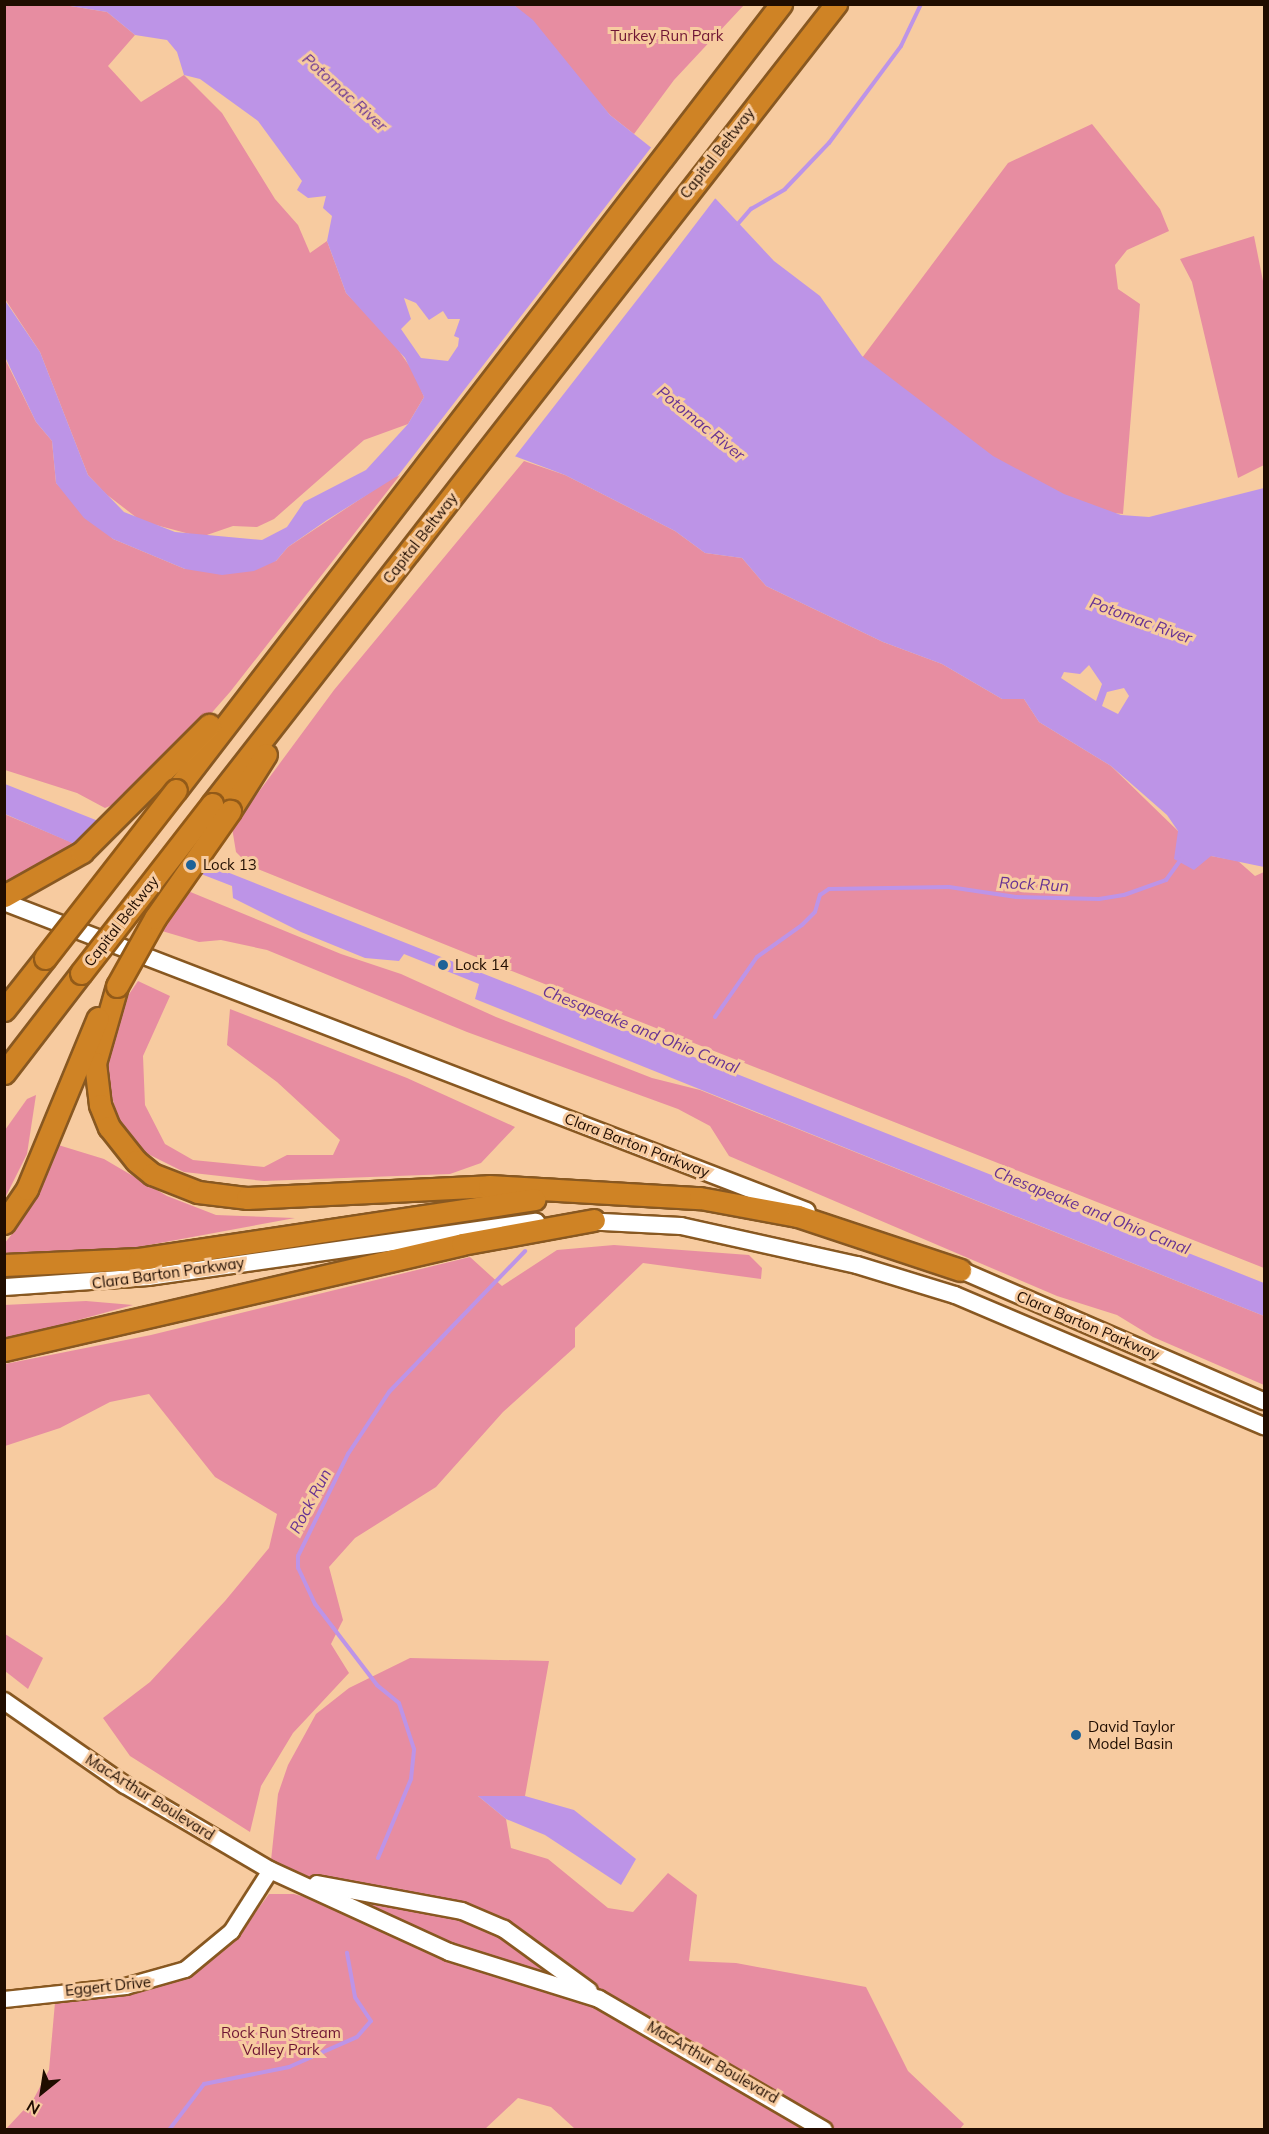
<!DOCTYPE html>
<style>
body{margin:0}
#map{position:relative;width:1269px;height:2134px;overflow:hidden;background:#f7cba0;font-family:Mulish,sans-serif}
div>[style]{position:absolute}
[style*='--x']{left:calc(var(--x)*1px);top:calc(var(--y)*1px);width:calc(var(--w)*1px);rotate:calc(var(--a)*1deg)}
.green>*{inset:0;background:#e78da1}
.water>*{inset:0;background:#bd94e7}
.pier>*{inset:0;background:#f7cba0}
.stream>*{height:4px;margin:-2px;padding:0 2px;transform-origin:2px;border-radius:2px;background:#bd94e7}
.roads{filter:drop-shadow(2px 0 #885821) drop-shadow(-2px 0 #885821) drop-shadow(0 2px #885821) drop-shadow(0 -2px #885821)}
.tertiary>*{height:15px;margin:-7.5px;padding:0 7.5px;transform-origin:7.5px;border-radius:7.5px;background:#fff}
.secondary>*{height:16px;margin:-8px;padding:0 8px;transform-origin:8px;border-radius:8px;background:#fff}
.motorway>*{height:21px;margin:-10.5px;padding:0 10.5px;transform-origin:10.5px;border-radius:10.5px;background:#cf8325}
.bridges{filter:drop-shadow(2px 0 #925a18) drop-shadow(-2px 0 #925a18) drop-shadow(0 2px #925a18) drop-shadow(0 -2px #925a18)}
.motorway-bridge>*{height:21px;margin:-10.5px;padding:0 10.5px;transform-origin:10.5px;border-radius:10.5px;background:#cf8325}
.dots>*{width:16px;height:16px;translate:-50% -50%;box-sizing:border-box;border:3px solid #f7cba0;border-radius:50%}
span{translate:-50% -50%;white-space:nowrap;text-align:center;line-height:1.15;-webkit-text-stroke:6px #f7cba0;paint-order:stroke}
.park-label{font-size:15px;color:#6f1534}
.street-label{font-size:15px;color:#200d00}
.poi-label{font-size:15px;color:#200d00}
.left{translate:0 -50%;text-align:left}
.water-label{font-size:16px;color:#673293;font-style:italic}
.frame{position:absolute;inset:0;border:6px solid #200d00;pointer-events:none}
.north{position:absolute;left:12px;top:2062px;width:60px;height:60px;-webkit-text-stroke:4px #f7cba0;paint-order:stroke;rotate:210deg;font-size:16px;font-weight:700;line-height:24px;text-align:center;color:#200d00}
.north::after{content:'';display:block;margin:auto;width:21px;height:27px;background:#200d00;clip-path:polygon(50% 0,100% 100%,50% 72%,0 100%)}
</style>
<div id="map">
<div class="green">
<i style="clip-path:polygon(4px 5px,64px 5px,107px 12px,135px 35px,108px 66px,141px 102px,184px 75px,222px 113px,275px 199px,298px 225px,310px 253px,327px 241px,346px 293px,390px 338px,415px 374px,424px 397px,408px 424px,364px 440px,274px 519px,257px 527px,233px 526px,201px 537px,141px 521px,106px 494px,88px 475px,40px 352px,5px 299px)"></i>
<i style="clip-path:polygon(514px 5px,744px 5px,674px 80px,634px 134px,610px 115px)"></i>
<i style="clip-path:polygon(1092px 124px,1160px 209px,1169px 231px,1127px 250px,1115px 265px,1118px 289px,1140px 304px,1123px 514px,1085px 510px,1016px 483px,856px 366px,1008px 163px)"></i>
<i style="clip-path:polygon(1254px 236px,1264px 286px,1264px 465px,1238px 478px,1192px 282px,1180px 259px)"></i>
<i style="clip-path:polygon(4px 357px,36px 422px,52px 441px,56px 483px,113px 539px,185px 569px,276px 561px,288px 547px,404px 470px,230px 692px,141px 793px,105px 808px,77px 793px,5px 770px)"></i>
<i style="clip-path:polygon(524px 461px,565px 475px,675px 531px,705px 553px,742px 558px,766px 586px,883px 642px,942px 664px,1002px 699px,1024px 699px,1039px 722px,1111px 766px,1178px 831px,1211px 856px,1238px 861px,1255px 876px,1264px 872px,1264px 1268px,471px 955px,250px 866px,236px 852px,232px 828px,334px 690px)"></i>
<i style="clip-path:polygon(4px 814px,78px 845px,5px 885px)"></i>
<i style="clip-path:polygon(188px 891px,341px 954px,401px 974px,496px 1017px,652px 1078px,700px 1090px,1264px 1316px,1264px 1385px,1153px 1337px,1117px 1315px,1057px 1296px,729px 1156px,710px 1126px,678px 1109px,467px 1032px,267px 950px,221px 940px,199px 942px,162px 931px)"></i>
<i style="clip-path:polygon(138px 981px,170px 996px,143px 1056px,145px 1105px,165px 1144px,193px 1160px,264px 1167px,287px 1155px,333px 1155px,340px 1140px,277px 1082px,227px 1045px,230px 1009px,407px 1078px,515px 1127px,481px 1163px,450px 1174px,264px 1181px,184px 1172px,144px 1152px,119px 1121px,108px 1084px,109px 1043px,123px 1003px)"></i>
<i style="clip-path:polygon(36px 1095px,27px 1154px,5px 1198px,5px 1130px,27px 1099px)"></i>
<i style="clip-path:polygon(55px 1144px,104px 1159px,167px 1196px,216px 1215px,295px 1218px,122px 1250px,16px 1257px,5px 1254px,4px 1244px,20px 1224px)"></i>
<i style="clip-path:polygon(614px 1245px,749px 1255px,762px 1268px,761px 1279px,643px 1263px,575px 1328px,575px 1347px,503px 1412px,436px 1487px,355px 1538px,329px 1567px,343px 1620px,331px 1644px,349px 1673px,293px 1733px,261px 1786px,250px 1832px,130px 1756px,103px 1718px,150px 1682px,225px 1601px,269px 1548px,277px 1514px,215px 1477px,149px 1394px,110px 1402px,60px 1428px,5px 1446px,5px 1364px,151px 1335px,470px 1257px,502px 1286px,557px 1250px)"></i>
<i style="clip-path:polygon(86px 1301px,133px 1305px,5px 1340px,4px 1305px)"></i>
<i style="clip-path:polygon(5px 1634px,43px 1658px,28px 1689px,5px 1671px)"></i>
<i style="clip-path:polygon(410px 1658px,549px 1661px,525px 1796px,478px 1796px,506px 1819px,511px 1848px,548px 1859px,608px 1908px,633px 1912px,668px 1873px,697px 1895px,689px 1961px,736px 1963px,866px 1987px,908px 2071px,964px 2124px,959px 2130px,575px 2129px,551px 2107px,518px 2098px,485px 2129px,5px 2130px,33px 2100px,49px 2070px,56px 1991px,158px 1980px,246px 1925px,269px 1894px,294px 1894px,354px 1911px,270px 1870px,278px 1794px,288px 1765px,316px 1714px,349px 1688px)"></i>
</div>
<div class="water">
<i style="clip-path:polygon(evenodd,64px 5px,514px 5px,533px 20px,610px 115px,716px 199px,774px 261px,820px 296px,862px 356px,993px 456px,1064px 494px,1121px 515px,1149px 517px,1264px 488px,1264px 867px,1211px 856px,1194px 870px,1174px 859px,1178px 831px,1167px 815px,1111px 766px,1039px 722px,1024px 699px,1002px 699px,942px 664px,883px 642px,766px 586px,742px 558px,705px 553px,675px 531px,565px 475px,509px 454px,471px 450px,431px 455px,327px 520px,288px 547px,276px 561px,254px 571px,222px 575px,185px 569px,113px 539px,84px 518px,56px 483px,52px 441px,36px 422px,5px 357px,4px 299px,40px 352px,88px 475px,124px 512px,175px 532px,262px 540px,287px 527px,304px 502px,366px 470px,408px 424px,424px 397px,405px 358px,346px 293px,327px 241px,332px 216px,323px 208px,326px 196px,308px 198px,297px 190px,302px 181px,258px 121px,200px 79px,184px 75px,177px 52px,167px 40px,135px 35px,107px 12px,64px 5px,404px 298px,416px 303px,429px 320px,443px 311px,448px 319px,460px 319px,454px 336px,459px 338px,458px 346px,448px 361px,421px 358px,401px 329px,411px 319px,404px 298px,64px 5px,1089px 665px,1102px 684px,1096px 701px,1061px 678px,1064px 672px,1080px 674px,1089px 665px,64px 5px,1124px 688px,1129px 696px,1118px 714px,1102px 706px,1107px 692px,1124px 688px)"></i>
<i style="clip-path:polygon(5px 784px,1264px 1283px,1264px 1316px,475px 999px,479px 984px,404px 954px,399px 961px,365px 958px,301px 932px,233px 898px,232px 886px,147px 853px,116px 862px,5px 814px)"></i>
<i style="clip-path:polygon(478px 1796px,525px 1796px,574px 1810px,636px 1859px,621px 1885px,545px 1835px,506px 1819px)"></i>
</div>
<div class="pier">
<i style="clip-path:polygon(653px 145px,717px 196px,672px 255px,513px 459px,471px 453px,431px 458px,397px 477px)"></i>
<i style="clip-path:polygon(109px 821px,150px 837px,152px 842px,206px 863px,197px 875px,147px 856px,116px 865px,78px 848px)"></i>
</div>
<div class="stream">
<i style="--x:736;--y:226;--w:23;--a:-49"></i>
<i style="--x:751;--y:209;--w:39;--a:-30"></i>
<i style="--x:785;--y:189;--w:64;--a:-46.3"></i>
<i style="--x:829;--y:143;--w:121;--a:-53.4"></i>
<i style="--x:901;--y:46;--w:47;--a:-64.5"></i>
<i style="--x:715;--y:1017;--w:73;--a:-55"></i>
<i style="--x:757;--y:957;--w:55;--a:-35.4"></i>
<i style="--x:802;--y:925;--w:18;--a:-45"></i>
<i style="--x:815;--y:912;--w:18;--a:-74"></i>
<i style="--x:820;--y:895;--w:11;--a:-34"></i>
<i style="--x:829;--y:889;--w:120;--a:-1"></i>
<i style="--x:949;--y:887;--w:68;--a:8.5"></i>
<i style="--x:1016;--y:897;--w:83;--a:1.4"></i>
<i style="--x:1099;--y:899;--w:25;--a:-9"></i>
<i style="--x:1124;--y:895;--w:45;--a:-19.7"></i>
<i style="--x:1166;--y:880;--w:26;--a:-54"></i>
<i style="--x:378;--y:1858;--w:86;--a:-67.3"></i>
<i style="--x:411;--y:1779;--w:30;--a:-84"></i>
<i style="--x:414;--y:1749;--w:48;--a:-108.1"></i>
<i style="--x:399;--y:1703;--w:28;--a:-141"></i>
<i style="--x:377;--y:1685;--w:102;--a:-127.4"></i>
<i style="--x:315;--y:1604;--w:40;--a:-115"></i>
<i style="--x:298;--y:1568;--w:12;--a:-90"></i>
<i style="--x:298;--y:1556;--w:114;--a:-63.9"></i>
<i style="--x:348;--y:1454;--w:74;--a:-56.5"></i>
<i style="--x:389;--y:1392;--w:196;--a:-46"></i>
<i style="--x:169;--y:2130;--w:58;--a:-52.7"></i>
<i style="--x:204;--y:2084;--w:87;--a:-11.3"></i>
<i style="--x:289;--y:2067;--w:74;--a:-23.8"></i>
<i style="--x:357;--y:2037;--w:21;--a:-49"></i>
<i style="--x:371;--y:2021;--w:29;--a:-124"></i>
<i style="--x:355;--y:1997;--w:45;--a:-100.3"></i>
</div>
<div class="roads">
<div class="tertiary">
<i style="--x:4;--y:1999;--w:122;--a:-6.1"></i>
<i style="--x:125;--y:1986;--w:62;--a:-15.8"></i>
<i style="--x:185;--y:1969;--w:60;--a:-39.6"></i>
<i style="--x:231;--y:1931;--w:72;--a:-57.4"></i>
</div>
<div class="secondary">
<i style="--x:4;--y:902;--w:860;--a:21.05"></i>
<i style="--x:583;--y:1221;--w:98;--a:2.9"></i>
<i style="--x:681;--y:1226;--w:180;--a:12.5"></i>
<i style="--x:857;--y:1265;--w:102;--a:17"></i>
<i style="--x:955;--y:1295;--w:336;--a:23"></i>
<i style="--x:949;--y:1265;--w:343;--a:23.4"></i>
<i style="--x:4;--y:1287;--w:144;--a:-4"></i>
<i style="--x:148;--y:1277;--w:392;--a:-8.1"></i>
<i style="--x:4;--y:1701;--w:147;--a:34.8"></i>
<i style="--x:125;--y:1785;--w:168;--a:30.4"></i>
<i style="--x:270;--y:1870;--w:197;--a:24.6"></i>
<i style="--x:449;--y:1952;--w:157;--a:17.4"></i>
<i style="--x:599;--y:1999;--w:260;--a:30.2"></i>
<i style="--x:317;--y:1884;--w:147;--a:10.5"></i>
<i style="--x:462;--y:1911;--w:46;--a:23.2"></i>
<i style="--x:504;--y:1929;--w:105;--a:36.1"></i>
</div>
<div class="motorway">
<i style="--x:176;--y:790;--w:992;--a:-52.41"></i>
<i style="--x:212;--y:804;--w:1015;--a:-52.05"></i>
<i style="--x:230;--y:811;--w:67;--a:-57.7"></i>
<i style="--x:4;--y:896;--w:90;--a:-29.4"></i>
<i style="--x:82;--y:852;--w:180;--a:-45"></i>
<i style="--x:117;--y:986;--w:80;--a:105.9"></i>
<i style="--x:95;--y:1063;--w:42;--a:83.2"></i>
<i style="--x:100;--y:1105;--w:24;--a:68"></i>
<i style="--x:109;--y:1127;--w:43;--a:51.5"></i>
<i style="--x:136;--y:1161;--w:21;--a:39"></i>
<i style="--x:152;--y:1174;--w:49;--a:21.4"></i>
<i style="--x:198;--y:1192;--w:49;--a:7"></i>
<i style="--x:247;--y:1198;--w:242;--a:-2.8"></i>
<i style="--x:489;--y:1186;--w:211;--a:3.3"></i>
<i style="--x:700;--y:1198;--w:100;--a:10.4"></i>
<i style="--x:798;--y:1216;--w:171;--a:18.4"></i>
<i style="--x:4;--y:1010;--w:66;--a:-51.7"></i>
<i style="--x:4;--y:1073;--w:126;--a:-52.4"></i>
<i style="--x:4;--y:1223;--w:41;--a:-55.9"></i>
<i style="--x:27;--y:1189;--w:185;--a:-67.5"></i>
<i style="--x:4;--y:1265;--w:135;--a:-2.5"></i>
<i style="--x:139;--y:1259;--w:400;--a:-8.6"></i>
<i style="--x:4;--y:1350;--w:470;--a:-13"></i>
<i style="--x:462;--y:1244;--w:134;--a:-10.3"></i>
</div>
</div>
<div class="bridges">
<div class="motorway-bridge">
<i style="--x:45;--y:958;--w:213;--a:-52.1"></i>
<i style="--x:81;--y:973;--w:214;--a:-52.2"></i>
<i style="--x:117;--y:986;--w:78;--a:-60.8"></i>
<i style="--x:155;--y:918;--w:131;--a:-55"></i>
</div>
</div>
<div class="dots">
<i style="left:191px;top:865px;background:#1d6297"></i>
<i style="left:443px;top:965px;background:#1d6297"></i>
<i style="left:1076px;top:1735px;background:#1d6297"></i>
</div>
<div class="park-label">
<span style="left:667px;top:36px">Turkey Run Park</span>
<span style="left:281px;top:2041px">Rock Run Stream<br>Valley Park</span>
</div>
<div class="street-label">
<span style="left:717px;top:153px;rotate:-52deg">Capital Beltway</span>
<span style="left:420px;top:538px;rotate:-52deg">Capital Beltway</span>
<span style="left:121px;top:921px;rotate:-52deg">Capital Beltway</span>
<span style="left:637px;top:1145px;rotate:21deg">Clara Barton Parkway</span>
<span style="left:168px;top:1273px;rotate:-8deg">Clara Barton Parkway</span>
<span style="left:1088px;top:1325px;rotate:23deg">Clara Barton Parkway</span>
<span style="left:150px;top:1797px;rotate:32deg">MacArthur Boulevard</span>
<span style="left:108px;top:1986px;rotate:-6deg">Eggert Drive</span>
<span style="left:713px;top:2062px;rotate:30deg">MacArthur Boulevard</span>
</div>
<div class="poi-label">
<span class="left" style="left:203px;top:865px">Lock 13</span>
<span class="left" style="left:455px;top:965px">Lock 14</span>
<span class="left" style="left:1088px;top:1735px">David Taylor<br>Model Basin</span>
</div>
<div class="water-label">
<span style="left:345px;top:92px;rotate:42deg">Potomac River</span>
<span style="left:701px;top:423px;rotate:39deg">Potomac River</span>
<span style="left:1141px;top:620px;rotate:20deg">Potomac River</span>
<span style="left:1034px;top:884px;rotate:3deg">Rock Run</span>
<span style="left:641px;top:1029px;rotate:22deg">Chesapeake and Ohio Canal</span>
<span style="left:1092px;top:1210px;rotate:22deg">Chesapeake and Ohio Canal</span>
<span style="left:310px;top:1501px;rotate:-62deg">Rock Run</span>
</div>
<div class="frame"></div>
<div class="north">N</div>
</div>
